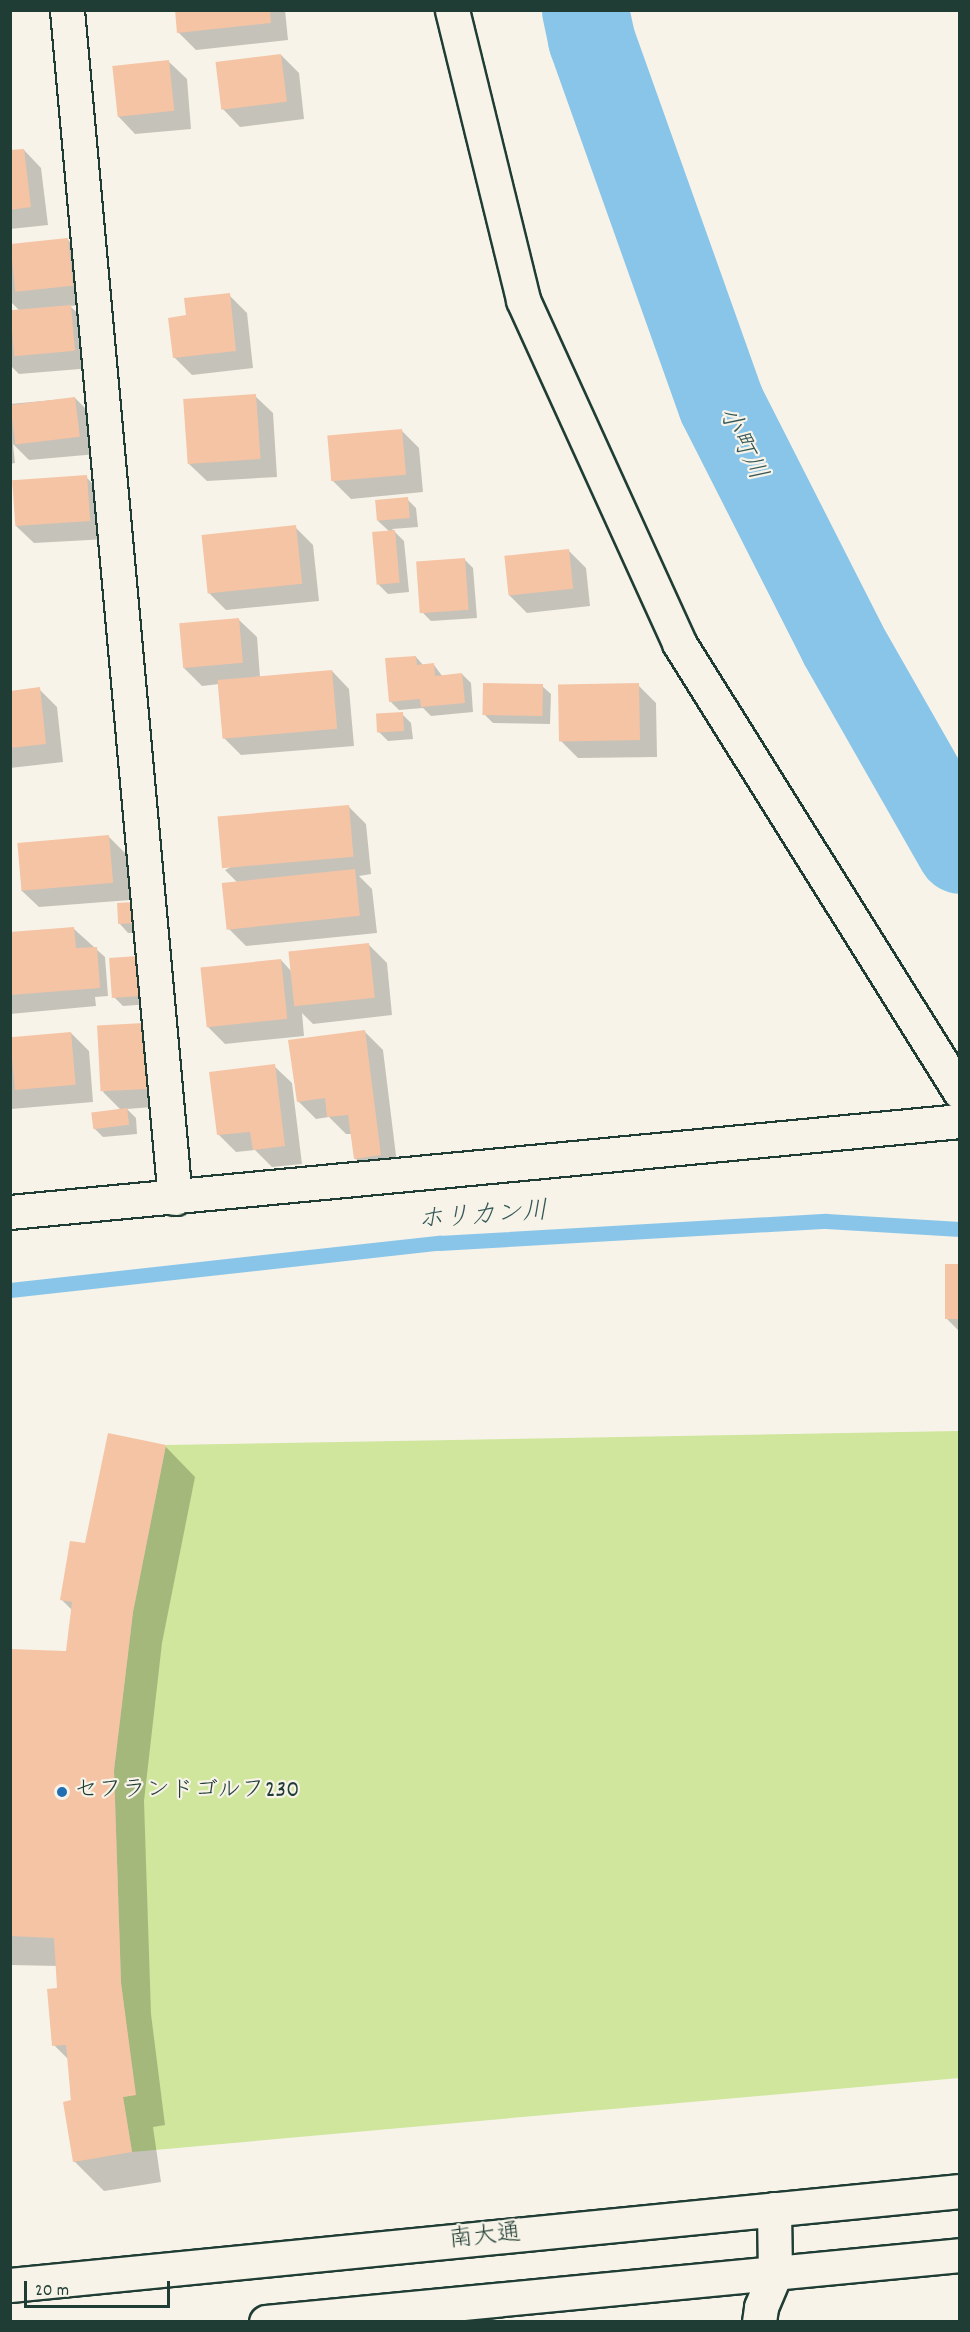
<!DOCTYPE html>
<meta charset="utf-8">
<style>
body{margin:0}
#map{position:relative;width:970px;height:2332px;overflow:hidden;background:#f7f3e8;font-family:Dekko,"Klee One",sans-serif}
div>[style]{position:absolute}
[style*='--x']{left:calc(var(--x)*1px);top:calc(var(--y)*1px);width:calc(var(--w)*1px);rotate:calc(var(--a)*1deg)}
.green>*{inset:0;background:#cfe69c}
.shadow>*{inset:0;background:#0003}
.stream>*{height:15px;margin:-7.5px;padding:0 7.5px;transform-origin:7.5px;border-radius:7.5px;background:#89c5e9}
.river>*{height:87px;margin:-43.5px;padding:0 43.5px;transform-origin:43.5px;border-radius:43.5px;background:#89c5e9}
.building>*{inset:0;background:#f5c4a5;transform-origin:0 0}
.roads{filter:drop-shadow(2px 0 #1f3d34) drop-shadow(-2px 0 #1f3d34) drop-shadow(0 2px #1f3d34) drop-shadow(0 -2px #1f3d34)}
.minor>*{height:33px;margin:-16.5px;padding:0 16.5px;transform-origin:16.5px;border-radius:16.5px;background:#f7f3e8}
.dots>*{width:16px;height:16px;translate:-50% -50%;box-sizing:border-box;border:3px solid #f7f3e8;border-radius:50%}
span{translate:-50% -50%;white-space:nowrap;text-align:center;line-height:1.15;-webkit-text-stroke:4.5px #f7f3e8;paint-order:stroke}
.poi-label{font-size:24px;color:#1f3d34}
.left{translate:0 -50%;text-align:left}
.street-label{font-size:24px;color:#1f3d34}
.water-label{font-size:26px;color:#345858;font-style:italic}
.frame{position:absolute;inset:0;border:12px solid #1f3d34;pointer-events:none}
.scale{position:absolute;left:24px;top:2281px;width:146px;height:27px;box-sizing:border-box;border:3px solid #1f3d34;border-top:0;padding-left:8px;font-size:18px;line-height:21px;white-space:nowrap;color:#1f3d34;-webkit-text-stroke:4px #f7f3e8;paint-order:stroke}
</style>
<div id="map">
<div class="green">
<i style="clip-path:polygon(959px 1431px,959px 2078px,132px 2152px,123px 2097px,135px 2095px,121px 1983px,114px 1770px,133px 1612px,166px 1445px)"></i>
</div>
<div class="shadow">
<i style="clip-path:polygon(176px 10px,285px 10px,288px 40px,196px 50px,178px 32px)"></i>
<i style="clip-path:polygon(281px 55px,299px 73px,304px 119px,240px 127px,223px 109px)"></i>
<i style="clip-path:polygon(169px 62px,187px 79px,191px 129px,135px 134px,118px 116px)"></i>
<i style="clip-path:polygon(24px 150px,41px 168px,48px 225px,10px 229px,10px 152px)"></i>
<i style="clip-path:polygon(67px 239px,85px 257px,90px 304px,70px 306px,89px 324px,92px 368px,19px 374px,10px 365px,10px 311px,20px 311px,10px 301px,10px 245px)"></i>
<i style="clip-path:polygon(229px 295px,247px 313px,253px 368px,192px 375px,174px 357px)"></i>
<i style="clip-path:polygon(255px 396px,273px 413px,277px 477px,207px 481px,189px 464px)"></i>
<i style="clip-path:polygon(75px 398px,93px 416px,97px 454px,29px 460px,13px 444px,15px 463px,10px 464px,10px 404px)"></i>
<i style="clip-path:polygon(401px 430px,419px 448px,423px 492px,351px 499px,333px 481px)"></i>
<i style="clip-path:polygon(86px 477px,104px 495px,107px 539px,34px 543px,16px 526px)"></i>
<i style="clip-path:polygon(407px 499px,416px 508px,418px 527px,392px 529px,404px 541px,409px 592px,388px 594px,379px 585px,390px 532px,378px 521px)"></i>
<i style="clip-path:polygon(295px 527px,313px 545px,319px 601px,226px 610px,208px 592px)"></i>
<i style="clip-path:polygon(568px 550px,586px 568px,590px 606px,527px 613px,509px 595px)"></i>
<i style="clip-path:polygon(464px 559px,473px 568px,477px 618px,431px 621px,422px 612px)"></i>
<i style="clip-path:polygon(239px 620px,257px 637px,260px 677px,332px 671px,349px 689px,354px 746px,241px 755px,223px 737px,219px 684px,202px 686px,184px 668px)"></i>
<i style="clip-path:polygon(416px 657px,424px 666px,434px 665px,443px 677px,462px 674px,471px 683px,473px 712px,431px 716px,423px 708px,399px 710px,390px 701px)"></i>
<i style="clip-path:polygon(638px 685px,656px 703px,657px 757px,578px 758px,561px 741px)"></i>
<i style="clip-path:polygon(542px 686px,551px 694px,550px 724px,493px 723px,484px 714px)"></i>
<i style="clip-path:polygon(39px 689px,57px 707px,63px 762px,10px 768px,10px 692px)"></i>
<i style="clip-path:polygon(402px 714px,411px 723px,413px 739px,388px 741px,379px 732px)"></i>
<i style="clip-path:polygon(348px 806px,366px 824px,371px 874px,359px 876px,372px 889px,377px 933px,246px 946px,228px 928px,237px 882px,225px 870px)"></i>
<i style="clip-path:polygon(108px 836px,126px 854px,130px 900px,39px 907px,21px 890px)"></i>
<i style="clip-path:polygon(118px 905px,165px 930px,128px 933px,120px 924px)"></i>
<i style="clip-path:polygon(74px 929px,105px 957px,108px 996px,95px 997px,96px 1006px,10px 1014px,10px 933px)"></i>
<i style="clip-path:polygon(369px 945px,387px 963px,392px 1015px,313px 1024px,302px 1013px,304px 1036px,225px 1044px,207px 1026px,281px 960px,291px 971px)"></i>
<i style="clip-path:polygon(110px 959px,164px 1003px,123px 1006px,114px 997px)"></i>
<i style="clip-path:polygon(143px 1025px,165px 1106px,127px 1109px,136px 1118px,137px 1134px,103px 1137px,94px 1128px,121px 1110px,103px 1092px)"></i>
<i style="clip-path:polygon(365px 1032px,383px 1050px,398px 1172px,373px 1176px,355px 1158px,352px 1134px,346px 1134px,329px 1117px,316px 1119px,298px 1101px)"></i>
<i style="clip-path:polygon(71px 1033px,89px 1051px,93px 1102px,11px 1109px,10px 1038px)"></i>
<i style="clip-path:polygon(274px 1066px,292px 1083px,302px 1164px,272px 1167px,255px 1150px,236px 1152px,218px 1134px)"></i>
<i style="clip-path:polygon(960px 1266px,960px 1332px,946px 1318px)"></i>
<i style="clip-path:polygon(165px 1446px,195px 1477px,162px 1643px,144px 1801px,151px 2014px,165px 2125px,153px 2127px,161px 2182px,104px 2191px,74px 2161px,69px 2060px,54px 2045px,58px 1966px,10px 1965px,10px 1650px,67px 1653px,72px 1610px,61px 1599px,86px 1545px)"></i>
</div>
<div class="stream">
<i style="--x:10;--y:1290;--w:432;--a:-6.3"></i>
<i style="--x:439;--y:1243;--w:388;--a:-3.3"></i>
<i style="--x:826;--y:1221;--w:134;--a:3.4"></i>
</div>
<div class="river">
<i style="--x:585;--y:10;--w:30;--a:78"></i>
<i style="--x:591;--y:39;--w:387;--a:70.4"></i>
<i style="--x:721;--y:404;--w:268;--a:63.1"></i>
<i style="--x:842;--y:643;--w:238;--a:60.3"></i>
</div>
<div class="building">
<i style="clip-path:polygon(175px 10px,270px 10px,271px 23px,177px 33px)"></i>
<i style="left:281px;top:54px;width:48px;height:66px;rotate:83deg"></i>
<i style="left:169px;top:60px;width:51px;height:57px;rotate:84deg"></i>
<i style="clip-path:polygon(24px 149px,31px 207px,10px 210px,10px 150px)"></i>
<i style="left:68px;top:238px;width:48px;height:58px;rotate:84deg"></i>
<i style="clip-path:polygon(230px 293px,236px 351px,173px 358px,168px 318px,186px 315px,184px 298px)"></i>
<i style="left:71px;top:305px;width:46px;height:61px;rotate:85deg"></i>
<i style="left:256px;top:394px;width:65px;height:73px;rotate:86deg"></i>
<i style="left:75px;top:397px;width:40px;height:65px;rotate:83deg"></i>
<i style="left:402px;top:429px;width:46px;height:75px;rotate:85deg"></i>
<i style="left:87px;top:475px;width:46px;height:75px;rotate:86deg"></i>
<i style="left:408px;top:497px;width:21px;height:33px;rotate:85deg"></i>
<i style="left:296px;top:525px;width:59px;height:95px;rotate:84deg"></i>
<i style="left:395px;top:530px;width:53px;height:23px;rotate:85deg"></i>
<i style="left:569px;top:549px;width:40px;height:65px;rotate:84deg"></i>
<i style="left:465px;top:558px;width:52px;height:49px;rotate:86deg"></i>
<i style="left:239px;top:618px;width:45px;height:60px;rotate:85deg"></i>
<i style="clip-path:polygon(416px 656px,417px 665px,434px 663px,435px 676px,462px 673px,465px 703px,421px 707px,420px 699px,389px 702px,385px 658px)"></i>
<i style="left:332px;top:670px;width:59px;height:115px;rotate:85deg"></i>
<i style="left:483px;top:683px;width:60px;height:32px;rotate:1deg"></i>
<i style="left:639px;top:683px;width:57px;height:81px;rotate:89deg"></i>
<i style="clip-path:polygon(40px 687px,46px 744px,10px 748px,10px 691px)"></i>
<i style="left:403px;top:712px;width:19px;height:27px;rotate:87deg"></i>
<i style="left:349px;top:805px;width:52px;height:132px;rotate:85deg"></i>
<i style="left:109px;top:835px;width:48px;height:92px;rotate:85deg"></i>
<i style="left:355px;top:869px;width:47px;height:134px;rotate:84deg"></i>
<i style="left:156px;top:901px;width:21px;height:39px;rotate:87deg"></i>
<i style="clip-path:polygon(74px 927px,76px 948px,97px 947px,100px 988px,10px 995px,10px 932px)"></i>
<i style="left:369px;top:943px;width:55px;height:81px;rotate:84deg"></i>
<i style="left:152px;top:955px;width:40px;height:43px;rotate:86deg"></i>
<i style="left:281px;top:959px;width:60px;height:81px;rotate:84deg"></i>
<i style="left:144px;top:1023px;width:66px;height:47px;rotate:87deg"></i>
<i style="clip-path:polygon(365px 1030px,381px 1155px,354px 1159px,348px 1115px,327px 1117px,325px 1098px,297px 1102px,288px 1040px)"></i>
<i style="left:71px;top:1032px;width:53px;height:61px;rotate:85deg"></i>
<i style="clip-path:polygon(275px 1064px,285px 1146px,253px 1150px,250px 1132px,217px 1135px,209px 1072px)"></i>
<i style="left:127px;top:1108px;width:17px;height:36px;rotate:83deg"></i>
<i style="left:945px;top:1264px;width:15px;height:55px"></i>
<i style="clip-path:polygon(108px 1433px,166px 1445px,133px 1612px,114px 1770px,121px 1983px,136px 2095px,123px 2097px,132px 2152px,73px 2162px,63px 2102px,71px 2100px,66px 2045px,52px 2046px,47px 1989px,57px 1988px,54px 1938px,10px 1936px,10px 1649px,66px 1651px,72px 1602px,60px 1600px,70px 1541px,85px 1543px)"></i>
</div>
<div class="roads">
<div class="minor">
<i style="--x:67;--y:10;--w:1193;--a:84.81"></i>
<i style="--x:452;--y:10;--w:299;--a:76.2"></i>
<i style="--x:523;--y:300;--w:377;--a:65.5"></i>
<i style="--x:679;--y:643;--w:530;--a:57.96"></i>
<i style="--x:10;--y:1212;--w:954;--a:-5.47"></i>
<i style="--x:10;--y:2285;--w:955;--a:-5.65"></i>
<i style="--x:266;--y:2322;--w:697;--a:-5.51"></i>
<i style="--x:759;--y:2322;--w:15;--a:-82"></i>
<i style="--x:761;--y:2307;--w:36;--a:-67"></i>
<i style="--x:775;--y:2274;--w:65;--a:-90.9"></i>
</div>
</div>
<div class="dots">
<i style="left:62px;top:1792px;background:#1f6fb2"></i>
</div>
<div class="poi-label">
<span class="left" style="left:74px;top:1792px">セフランドゴルフ230</span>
</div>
<div class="street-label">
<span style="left:485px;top:2238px;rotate:-6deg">南大通</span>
</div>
<div class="water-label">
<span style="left:741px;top:444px;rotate:64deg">小町川</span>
<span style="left:483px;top:1217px;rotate:-4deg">ホリカン川</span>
</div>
<div class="frame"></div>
<div class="scale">20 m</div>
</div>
